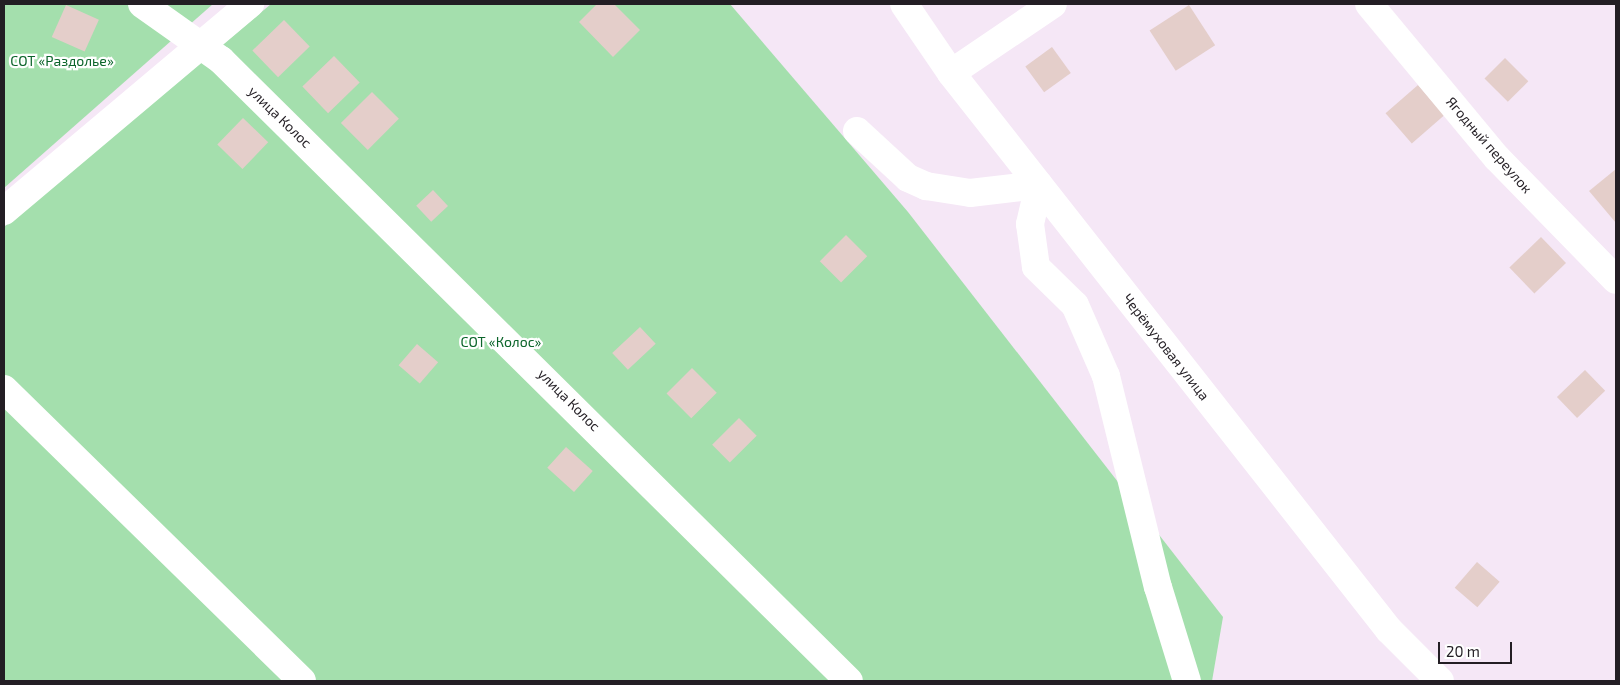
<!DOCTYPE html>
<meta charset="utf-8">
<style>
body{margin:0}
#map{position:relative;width:1620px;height:685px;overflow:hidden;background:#f5e7f6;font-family:"Exo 2",sans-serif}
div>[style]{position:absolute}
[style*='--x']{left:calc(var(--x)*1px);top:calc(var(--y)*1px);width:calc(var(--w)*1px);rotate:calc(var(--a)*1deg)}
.green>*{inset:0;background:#a4dfad}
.building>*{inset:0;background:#e4ceca;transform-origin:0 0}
.minor>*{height:28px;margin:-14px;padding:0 14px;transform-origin:14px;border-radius:14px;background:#fff}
span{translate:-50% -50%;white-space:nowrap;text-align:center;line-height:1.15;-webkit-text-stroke:4.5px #fff;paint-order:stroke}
.park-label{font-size:14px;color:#0c652b}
.street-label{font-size:14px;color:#231e24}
.frame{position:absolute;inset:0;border:5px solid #231e24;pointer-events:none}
.scale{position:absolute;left:1438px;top:642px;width:74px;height:22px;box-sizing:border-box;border:2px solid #231e24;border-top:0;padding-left:6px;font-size:15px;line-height:18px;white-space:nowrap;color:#231e24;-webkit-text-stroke:4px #fff;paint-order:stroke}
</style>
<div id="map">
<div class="green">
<i style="clip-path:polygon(4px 4px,213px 4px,4px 188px)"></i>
<i style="clip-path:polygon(271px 4px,730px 4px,908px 212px,1223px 617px,1212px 681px,4px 681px,4px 227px)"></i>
</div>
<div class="building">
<i style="clip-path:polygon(597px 4px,614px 4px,640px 30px,613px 57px,579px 22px)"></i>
<i style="left:66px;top:5px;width:36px;height:35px;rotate:24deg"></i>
<i style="left:1189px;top:5px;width:48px;height:47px;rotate:57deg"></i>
<i style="left:284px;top:20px;width:37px;height:44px;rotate:46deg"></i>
<i style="left:1052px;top:47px;width:32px;height:33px;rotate:54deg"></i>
<i style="left:334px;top:56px;width:37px;height:44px;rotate:46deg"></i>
<i style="left:1505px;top:58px;width:33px;height:29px;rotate:45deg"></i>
<i style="left:1418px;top:85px;width:40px;height:43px;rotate:49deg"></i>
<i style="left:372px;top:92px;width:38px;height:44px;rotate:45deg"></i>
<i style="left:243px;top:118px;width:35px;height:37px;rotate:44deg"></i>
<i style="clip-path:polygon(1616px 169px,1616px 223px,1589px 191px)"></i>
<i style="left:433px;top:190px;width:22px;height:23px;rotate:47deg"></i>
<i style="left:846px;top:235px;width:30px;height:37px;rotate:45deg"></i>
<i style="left:1541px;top:237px;width:36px;height:44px;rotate:46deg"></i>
<i style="left:640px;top:327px;width:23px;height:38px;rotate:47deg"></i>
<i style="left:417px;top:344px;width:28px;height:28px;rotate:41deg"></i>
<i style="left:692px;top:368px;width:35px;height:36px;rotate:45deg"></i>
<i style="left:1585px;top:370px;width:29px;height:39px;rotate:46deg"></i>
<i style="left:739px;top:418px;width:25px;height:38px;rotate:45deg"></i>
<i style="left:566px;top:447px;width:36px;height:28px;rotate:42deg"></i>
<i style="left:1477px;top:562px;width:30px;height:34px;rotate:41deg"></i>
</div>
<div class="minor">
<i style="--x:142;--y:4;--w:97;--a:35.3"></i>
<i style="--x:221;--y:60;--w:883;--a:44.68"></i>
<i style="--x:904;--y:4;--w:83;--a:55.7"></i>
<i style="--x:951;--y:73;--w:709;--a:51.82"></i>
<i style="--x:1389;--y:630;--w:72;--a:45"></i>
<i style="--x:1369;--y:4;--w:200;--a:50.3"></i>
<i style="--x:1497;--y:158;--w:170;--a:45.7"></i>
<i style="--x:951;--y:73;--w:123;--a:-34.1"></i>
<i style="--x:857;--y:131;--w:69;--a:42.7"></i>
<i style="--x:908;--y:178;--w:20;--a:24"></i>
<i style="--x:926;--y:186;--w:45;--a:9"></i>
<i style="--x:970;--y:193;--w:69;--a:-6.6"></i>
<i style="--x:1039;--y:185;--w:40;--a:103"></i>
<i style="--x:1030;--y:224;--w:43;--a:82.1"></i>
<i style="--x:1036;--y:267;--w:54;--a:44.3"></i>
<i style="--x:1075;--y:305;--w:77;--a:66.4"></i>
<i style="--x:1106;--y:376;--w:217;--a:76.2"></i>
<i style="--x:1158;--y:587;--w:98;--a:72.9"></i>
<i style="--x:4;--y:211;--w:322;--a:-40.1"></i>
<i style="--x:4;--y:389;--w:417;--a:44.4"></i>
</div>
<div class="park-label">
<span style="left:62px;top:61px">СОТ «Раздолье»</span>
<span style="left:501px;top:342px">СОТ «Колос»</span>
</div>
<div class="street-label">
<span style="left:280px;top:117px;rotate:44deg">улица Колос</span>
<span style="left:1489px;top:145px;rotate:49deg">Ягодный переулок</span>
<span style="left:1166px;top:347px;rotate:52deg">Черёмуховая улица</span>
<span style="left:569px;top:400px;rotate:45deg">улица Колос</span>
</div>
<div class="frame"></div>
<div class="scale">20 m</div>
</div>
